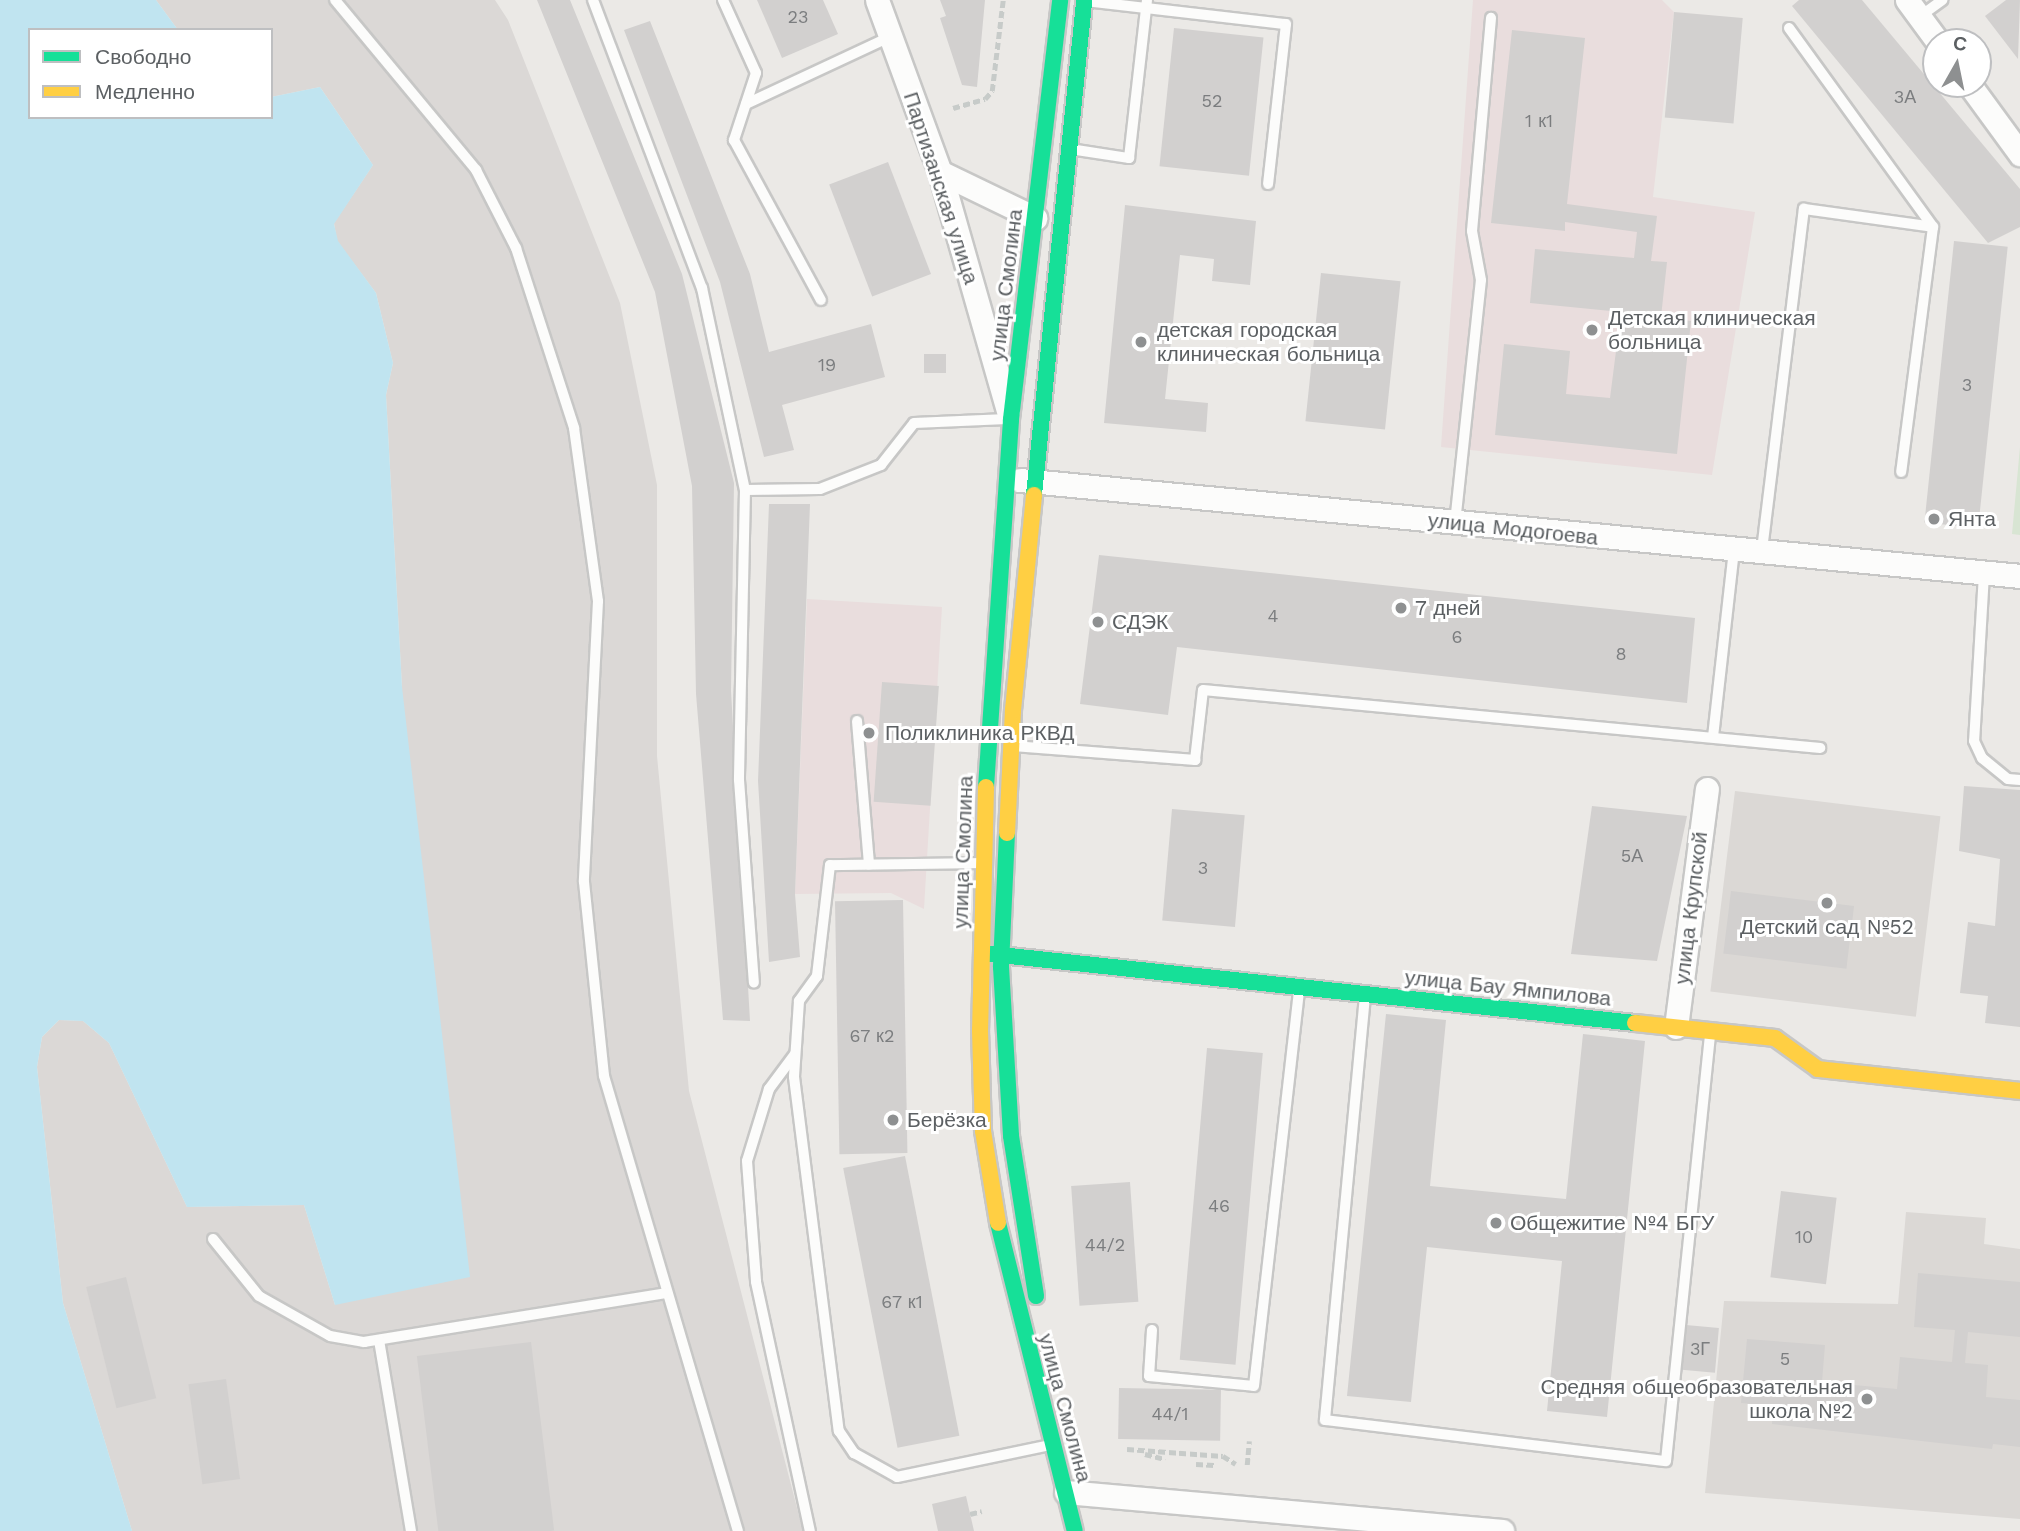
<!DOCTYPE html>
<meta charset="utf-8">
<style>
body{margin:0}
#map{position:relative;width:2020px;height:1531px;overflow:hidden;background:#ebe9e6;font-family:"Work Sans",sans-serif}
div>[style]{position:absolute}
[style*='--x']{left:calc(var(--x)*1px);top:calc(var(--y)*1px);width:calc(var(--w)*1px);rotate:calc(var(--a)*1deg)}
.industrial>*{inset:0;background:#dbd8d6}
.education>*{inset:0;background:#dbd8d5;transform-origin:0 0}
.medical>*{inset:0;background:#e9dddd}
.green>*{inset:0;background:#d8e5d3}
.water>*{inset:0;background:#c0e4f0}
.building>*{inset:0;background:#d2d0cf;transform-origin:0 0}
.path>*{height:4.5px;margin-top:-2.25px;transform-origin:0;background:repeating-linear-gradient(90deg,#c7cbc9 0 7px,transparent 0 10.5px)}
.roads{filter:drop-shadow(2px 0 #c7c7c6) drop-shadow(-2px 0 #c7c7c6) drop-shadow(0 2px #c7c7c6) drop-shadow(0 -2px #c7c7c6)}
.lane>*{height:10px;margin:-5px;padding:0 5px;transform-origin:5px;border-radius:5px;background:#fcfcfb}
.street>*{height:23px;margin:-11.5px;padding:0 11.5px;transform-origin:11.5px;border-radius:11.5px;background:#fcfcfb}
.fast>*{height:16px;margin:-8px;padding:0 8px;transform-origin:8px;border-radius:8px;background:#16e098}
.slow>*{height:16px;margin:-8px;padding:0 8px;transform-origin:8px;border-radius:8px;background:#ffcf43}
.dots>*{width:19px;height:19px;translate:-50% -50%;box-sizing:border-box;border:4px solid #fff;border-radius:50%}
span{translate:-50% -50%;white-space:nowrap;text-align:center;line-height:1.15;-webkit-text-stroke:6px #fff;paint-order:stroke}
.number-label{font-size:18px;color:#7b7d7f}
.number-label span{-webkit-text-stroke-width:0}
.street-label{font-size:21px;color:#5c6063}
.poi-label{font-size:21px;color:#5c6063}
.left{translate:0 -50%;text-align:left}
.right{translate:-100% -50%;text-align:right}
.legend{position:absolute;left:28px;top:28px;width:245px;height:91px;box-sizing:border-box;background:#fff;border:2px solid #bebfc1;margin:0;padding:9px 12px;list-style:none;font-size:21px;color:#5c6063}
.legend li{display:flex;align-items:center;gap:14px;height:35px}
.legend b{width:35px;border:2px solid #bebfc1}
.north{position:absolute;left:1922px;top:28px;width:70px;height:70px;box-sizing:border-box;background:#fff;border:2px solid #bebfc1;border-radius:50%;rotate:9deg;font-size:19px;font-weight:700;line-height:28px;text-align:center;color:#5c6063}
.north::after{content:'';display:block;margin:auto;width:24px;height:32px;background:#8e9091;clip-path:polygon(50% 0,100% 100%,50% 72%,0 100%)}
</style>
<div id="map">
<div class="industrial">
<i style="clip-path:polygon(156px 0,495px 0,508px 20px,620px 303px,657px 485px,657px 756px,689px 1091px,803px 1531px,132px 1531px,63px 1303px,37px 1067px,42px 1037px,59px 1020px,83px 1021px,109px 1043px,187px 1207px,304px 1205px,335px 1305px,402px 687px,386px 395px,393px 363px,376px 293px,337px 241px,334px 223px,373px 165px,320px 87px,271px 97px,271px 30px,178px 30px)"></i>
</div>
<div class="education">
<i style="left:1735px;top:791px;width:207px;height:202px;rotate:7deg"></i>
<i style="clip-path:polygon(1906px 1212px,1986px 1218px,1984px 1244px,2020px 1249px,2020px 1519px,1705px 1493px,1724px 1301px,1898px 1304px)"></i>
</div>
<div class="medical">
<i style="clip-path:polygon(1473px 0,1662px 0,1674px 12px,1653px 197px,1755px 212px,1712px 475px,1441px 447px)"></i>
<i style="clip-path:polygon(807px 599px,942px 607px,924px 909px,891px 893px,795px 894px)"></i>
</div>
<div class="green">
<i style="clip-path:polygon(2020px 447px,2020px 535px,2012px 534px)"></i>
</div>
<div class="water">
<i style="clip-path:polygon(0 0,156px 0,178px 30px,30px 30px,30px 117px,271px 117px,271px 97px,320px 87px,373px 165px,334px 224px,338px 241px,376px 293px,393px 363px,386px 395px,402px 687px,470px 1277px,335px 1305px,304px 1205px,187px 1207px,109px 1043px,83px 1021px,59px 1020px,42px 1037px,37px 1067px,63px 1303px,132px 1531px,0 1531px)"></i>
</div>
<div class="building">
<i style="clip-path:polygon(537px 0,570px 0,682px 274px,734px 483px,731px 691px,750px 1021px,723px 1020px,696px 694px,692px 486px,655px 292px)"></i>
<i style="clip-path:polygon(757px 0,823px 0,838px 34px,782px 58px)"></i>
<i style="clip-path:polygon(940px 0,985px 0,977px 87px,962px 85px,940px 18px,946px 16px)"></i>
<i style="clip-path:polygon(1799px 0,1862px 0,2020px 189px,2020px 227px,1988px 243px,1792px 6px)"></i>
<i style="clip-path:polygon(2006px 0,2020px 0,2018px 59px,1985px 16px)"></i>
<i style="left:1674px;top:12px;width:69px;height:106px;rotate:5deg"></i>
<i style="clip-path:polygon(650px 21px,750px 274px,769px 352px,871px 324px,885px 377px,782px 405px,794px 450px,764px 457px,720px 282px,624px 30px)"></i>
<i style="left:1174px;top:28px;width:90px;height:139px;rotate:6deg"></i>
<i style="clip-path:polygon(1512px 30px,1585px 38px,1567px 204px,1657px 216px,1651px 261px,1667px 262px,1661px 317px,1691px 321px,1677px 454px,1495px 435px,1504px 344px,1570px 351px,1566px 394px,1610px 398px,1621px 312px,1530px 303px,1535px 249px,1634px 258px,1637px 232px,1565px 222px,1565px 231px,1491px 223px)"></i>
<i style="left:888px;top:162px;width:120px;height:63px;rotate:69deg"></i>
<i style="clip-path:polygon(1125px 205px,1256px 221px,1250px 285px,1212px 281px,1214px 259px,1180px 255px,1165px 399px,1208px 403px,1206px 432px,1104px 423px)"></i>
<i style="left:1954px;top:241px;width:54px;height:283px;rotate:6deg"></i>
<i style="left:1321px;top:273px;width:80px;height:149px;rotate:6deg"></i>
<i style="left:924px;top:354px;width:22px;height:19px"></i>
<i style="clip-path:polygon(769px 504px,810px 504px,795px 894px,800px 957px,769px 962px,758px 781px)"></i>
<i style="clip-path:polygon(1099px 555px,1695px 618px,1687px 703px,1177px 647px,1168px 715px,1080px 704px)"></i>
<i style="left:882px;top:682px;width:57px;height:120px;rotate:4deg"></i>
<i style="clip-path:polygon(1964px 786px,2020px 790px,2020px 1027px,1985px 1023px,1988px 996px,1960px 993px,1968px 922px,1995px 926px,2000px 859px,1959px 851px)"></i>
<i style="clip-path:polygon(1592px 806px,1687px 816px,1657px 961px,1571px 954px)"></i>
<i style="left:1172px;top:809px;width:73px;height:112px;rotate:5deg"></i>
<i style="left:1731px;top:891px;width:124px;height:63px;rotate:7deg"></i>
<i style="left:903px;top:900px;width:253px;height:68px;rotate:89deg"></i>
<i style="clip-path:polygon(1386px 1014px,1446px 1020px,1430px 1186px,1566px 1199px,1583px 1034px,1645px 1041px,1607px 1417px,1547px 1411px,1562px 1261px,1427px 1247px,1411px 1402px,1347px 1396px)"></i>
<i style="left:1207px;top:1048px;width:56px;height:313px;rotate:5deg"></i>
<i style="left:905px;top:1156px;width:285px;height:63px;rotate:79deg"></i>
<i style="left:1130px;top:1182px;width:120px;height:59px;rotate:86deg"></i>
<i style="left:1781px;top:1191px;width:56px;height:87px;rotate:7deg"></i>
<i style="clip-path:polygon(1918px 1273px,2020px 1282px,2020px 1337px,1968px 1332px,1965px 1363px,1988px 1365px,1986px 1397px,2020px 1400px,2020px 1447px,1993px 1444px,1992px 1449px,1772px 1424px,1773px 1406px,1741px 1403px,1747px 1339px,1825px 1345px,1822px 1382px,1897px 1389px,1900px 1357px,1952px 1362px,1955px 1330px,1914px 1327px)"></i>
<i style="left:126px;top:1277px;width:125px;height:41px;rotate:76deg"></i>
<i style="left:1686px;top:1325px;width:33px;height:45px;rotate:5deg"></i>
<i style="left:531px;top:1342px;width:190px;height:115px;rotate:83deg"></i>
<i style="left:226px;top:1379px;width:101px;height:38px;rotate:82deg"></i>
<i style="left:1119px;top:1388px;width:102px;height:51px;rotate:1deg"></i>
<i style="clip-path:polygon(966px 1496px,974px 1531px,938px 1531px,932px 1504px)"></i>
</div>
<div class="path">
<i style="--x:953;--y:108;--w:33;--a:-16"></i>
<i style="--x:985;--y:99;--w:11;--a:-49"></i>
<i style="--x:992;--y:91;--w:92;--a:-83.1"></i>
<i style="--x:1127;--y:1449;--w:96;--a:4.2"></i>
<i style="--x:1223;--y:1456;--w:15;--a:32"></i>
<i style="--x:1145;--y:1454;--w:21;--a:14"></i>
<i style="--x:1196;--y:1464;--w:18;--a:3"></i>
<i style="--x:1247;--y:1465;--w:24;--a:-85"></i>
<i style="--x:970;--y:1514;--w:12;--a:-14"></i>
</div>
<div class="roads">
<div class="lane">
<i style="--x:335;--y:0;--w:221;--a:50.3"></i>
<i style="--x:476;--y:170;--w:88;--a:62.9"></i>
<i style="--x:516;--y:248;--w:189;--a:72.1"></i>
<i style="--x:574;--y:428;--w:175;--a:82.1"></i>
<i style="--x:598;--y:601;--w:281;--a:92.9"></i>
<i style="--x:584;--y:882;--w:195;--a:84.1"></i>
<i style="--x:604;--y:1076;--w:474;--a:73.6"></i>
<i style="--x:593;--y:0;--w:308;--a:69.3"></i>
<i style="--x:702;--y:288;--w:207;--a:78"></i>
<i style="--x:745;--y:490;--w:290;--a:91.2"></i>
<i style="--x:739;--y:780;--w:203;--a:85.8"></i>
<i style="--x:723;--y:0;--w:80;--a:65.7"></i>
<i style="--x:756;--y:73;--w:71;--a:108.2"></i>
<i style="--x:734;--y:140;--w:182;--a:61.5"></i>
<i style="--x:1086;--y:1;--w:201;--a:6.6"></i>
<i style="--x:1286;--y:24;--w:161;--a:96.4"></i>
<i style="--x:1919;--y:17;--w:29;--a:-36"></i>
<i style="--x:1789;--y:28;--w:246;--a:54.1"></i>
<i style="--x:1933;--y:227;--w:247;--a:97.4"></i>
<i style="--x:746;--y:104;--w:159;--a:-25"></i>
<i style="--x:1070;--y:149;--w:60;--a:8.7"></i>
<i style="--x:1129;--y:158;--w:159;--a:-83.5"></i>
<i style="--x:745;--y:490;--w:75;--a:-0.8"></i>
<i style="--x:820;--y:489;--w:66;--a:-21.5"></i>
<i style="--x:881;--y:465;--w:53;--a:-51.8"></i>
<i style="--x:914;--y:423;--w:93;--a:-2.5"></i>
<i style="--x:1455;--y:523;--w:244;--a:-83.9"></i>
<i style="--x:1481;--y:280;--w:50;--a:-100.4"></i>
<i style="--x:1472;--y:231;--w:214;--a:-84.9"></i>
<i style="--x:1762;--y:550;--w:344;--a:-83"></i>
<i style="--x:1804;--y:209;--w:130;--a:7.9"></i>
<i style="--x:1984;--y:574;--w:167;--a:93.4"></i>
<i style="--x:1974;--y:741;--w:19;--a:65"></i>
<i style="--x:1982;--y:758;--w:33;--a:39"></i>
<i style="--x:2008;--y:779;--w:12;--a:5"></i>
<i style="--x:857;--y:721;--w:144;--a:85.2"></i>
<i style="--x:1713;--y:737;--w:188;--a:-83.6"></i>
<i style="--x:1013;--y:746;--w:183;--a:4.4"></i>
<i style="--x:1195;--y:760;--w:70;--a:-83.5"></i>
<i style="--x:1203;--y:690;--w:620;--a:5.37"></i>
<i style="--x:979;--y:863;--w:149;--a:179.2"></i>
<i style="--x:830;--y:865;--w:112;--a:96.7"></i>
<i style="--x:817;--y:976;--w:31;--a:126"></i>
<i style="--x:799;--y:1001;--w:76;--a:93.8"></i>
<i style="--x:794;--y:1077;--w:357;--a:82.8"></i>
<i style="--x:839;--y:1431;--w:27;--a:56"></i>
<i style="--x:854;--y:1453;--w:49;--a:29.2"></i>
<i style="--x:897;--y:1477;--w:156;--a:-11.8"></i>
<i style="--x:1365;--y:996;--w:426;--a:95.4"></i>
<i style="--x:1325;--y:1420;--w:343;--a:6.9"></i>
<i style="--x:1666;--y:1461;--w:428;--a:-84.1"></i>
<i style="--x:795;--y:1054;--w:44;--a:126.6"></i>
<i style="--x:769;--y:1089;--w:75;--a:107"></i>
<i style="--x:747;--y:1161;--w:121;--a:85.7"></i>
<i style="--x:756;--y:1282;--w:255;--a:77.8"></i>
<i style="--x:213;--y:1239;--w:73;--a:51.1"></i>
<i style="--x:259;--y:1296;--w:81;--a:29.4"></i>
<i style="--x:330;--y:1336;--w:35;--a:10"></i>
<i style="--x:364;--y:1342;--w:307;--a:-9.2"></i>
<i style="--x:1152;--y:1330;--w:46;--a:93.7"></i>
<i style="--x:1149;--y:1376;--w:105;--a:5.4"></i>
<i style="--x:1254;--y:1386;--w:400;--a:-83.5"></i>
<i style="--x:379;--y:1340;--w:194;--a:80.5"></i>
</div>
<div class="street">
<i style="--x:877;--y:0;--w:183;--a:69.9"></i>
<i style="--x:940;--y:172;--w:248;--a:74.1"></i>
<i style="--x:1907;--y:0;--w:52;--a:53.6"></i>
<i style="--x:1969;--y:84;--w:87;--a:53.9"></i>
<i style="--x:940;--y:172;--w:106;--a:25.8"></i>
<i style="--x:1020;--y:480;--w:1005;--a:5.48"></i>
<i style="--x:1676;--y:1027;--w:240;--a:-82.6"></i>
<i style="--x:1066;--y:1492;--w:438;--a:5.1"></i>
</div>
<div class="fast">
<i style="--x:1034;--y:495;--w:498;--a:-84.2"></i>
<i style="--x:986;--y:787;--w:369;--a:-86.1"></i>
<i style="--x:1011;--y:419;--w:422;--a:-83.3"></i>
<i style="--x:1007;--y:833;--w:134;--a:92.6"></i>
<i style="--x:1001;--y:967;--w:169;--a:86.6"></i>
<i style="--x:1011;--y:1136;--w:162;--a:81.1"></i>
<i style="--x:982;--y:953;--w:657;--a:6.12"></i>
<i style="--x:998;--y:1223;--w:317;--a:76"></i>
</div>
<div class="slow">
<i style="--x:986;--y:787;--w:243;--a:91.4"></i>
<i style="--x:980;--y:1030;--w:101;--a:88.3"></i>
<i style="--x:983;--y:1131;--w:93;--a:80.7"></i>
<i style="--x:1007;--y:833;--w:123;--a:-87.2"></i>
<i style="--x:1013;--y:710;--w:216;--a:-84.4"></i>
<i style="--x:1635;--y:1023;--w:141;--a:6.1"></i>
<i style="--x:1775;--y:1038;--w:53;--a:35.8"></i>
<i style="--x:1818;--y:1069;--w:203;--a:6.2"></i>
</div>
</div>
<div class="dots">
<i style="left:1592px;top:330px;background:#8e9091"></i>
<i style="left:1141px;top:342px;background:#8e9091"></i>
<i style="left:1934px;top:519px;background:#8e9091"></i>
<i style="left:1401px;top:608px;background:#8e9091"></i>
<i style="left:1098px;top:622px;background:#8e9091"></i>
<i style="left:869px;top:733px;background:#8e9091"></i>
<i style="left:1827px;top:903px;background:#8e9091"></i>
<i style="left:893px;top:1120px;background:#8e9091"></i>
<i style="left:1496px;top:1223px;background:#8e9091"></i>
<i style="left:1867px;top:1399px;background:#8e9091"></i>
</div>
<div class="number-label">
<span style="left:798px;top:17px">23</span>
<span style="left:1905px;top:97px">3А</span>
<span style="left:1212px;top:101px">52</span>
<span style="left:1539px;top:121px">1 к1</span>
<span style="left:827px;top:365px">19</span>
<span style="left:1967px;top:385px">3</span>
<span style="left:1273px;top:616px">4</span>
<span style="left:1457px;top:637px">6</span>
<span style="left:1621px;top:654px">8</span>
<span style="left:1632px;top:856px">5А</span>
<span style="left:1203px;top:868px">3</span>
<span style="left:872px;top:1036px">67 к2</span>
<span style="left:1219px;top:1206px">46</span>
<span style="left:1804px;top:1237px">10</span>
<span style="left:1105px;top:1245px">44/2</span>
<span style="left:902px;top:1302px">67 к1</span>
<span style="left:1700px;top:1349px">3Г</span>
<span style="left:1785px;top:1359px">5</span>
<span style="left:1170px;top:1414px">44/1</span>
</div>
<div class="street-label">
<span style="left:941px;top:188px;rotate:72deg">Партизанская улица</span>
<span style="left:1006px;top:285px;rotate:-83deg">улица Смолина</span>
<span style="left:1513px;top:529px;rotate:6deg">улица Модогоева</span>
<span style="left:963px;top:852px;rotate:-88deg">улица Смолина</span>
<span style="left:1691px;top:908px;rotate:-83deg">улица Крупской</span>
<span style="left:1508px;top:988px;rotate:6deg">улица Бау Ямпилова</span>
<span style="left:1065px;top:1408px;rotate:75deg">улица Смолина</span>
</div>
<div class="poi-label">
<span class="left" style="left:1608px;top:330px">Детская клиническая<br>больница</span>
<span class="left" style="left:1157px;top:342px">детская городская<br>клиническая больница</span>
<span class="left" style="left:1948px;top:519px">Янта</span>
<span class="left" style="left:1415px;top:608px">7 дней</span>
<span class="left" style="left:1112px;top:622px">СДЭК</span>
<span class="left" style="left:885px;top:733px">Поликлиника РКВД</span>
<span style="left:1827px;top:927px">Детский сад №52</span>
<span class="left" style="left:907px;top:1120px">Берёзка</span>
<span class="left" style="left:1510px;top:1223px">Общежитие №4 БГУ</span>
<span class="right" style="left:1853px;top:1399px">Средняя общеобразовательная<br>школа №2</span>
</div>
<ul class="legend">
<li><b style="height:9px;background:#16e098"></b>Свободно</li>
<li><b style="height:9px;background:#ffcf43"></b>Медленно</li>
</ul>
<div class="north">С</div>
</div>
